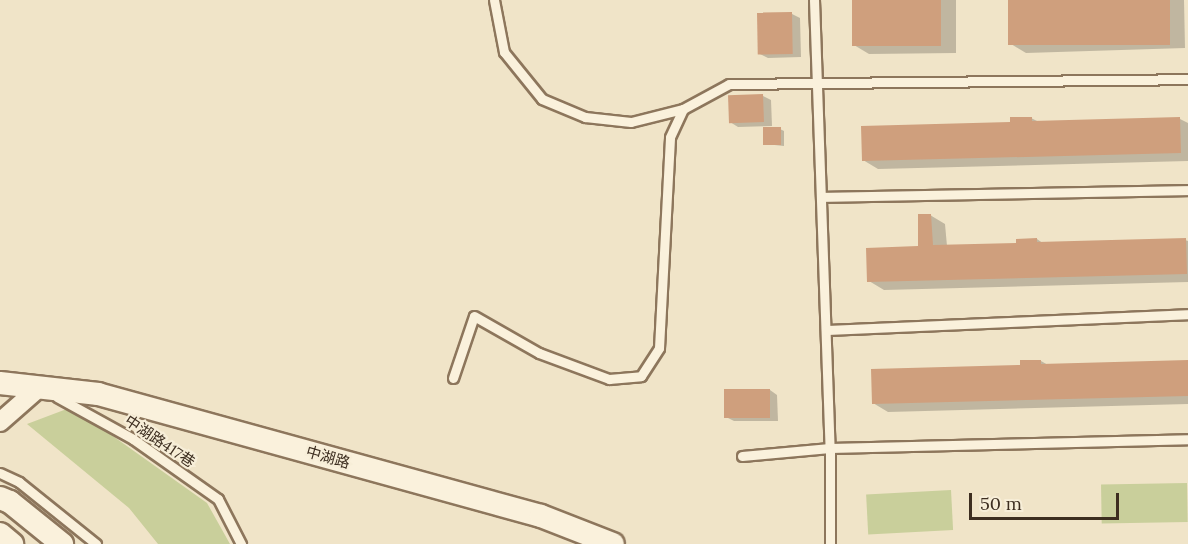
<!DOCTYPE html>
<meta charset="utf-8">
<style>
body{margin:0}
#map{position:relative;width:1188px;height:544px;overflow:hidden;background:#f0e4c8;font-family:Lora,"Noto Sans TC",serif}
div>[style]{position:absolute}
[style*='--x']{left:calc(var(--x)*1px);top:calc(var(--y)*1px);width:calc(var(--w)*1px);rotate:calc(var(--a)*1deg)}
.green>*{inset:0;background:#c9cf9b;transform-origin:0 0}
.shadow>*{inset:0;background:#0003}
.building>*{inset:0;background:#cf9f7d;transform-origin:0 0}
.roads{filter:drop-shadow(2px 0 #8d765c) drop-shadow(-2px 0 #8d765c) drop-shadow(0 2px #8d765c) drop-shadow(0 -2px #8d765c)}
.service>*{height:9px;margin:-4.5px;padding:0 4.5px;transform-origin:4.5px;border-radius:4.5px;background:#faf1dc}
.minor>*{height:18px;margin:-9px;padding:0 9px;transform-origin:9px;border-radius:9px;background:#faf1dc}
.tertiary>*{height:22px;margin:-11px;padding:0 11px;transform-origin:11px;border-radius:11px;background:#faf1dc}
span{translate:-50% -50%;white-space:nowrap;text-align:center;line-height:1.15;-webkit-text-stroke:4.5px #f7eed8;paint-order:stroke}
.street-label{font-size:15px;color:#3d2e20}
.scale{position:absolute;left:969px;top:493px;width:150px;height:27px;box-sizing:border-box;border:3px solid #3d2e20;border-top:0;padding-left:8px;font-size:18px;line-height:21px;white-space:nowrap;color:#3d2e20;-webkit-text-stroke:4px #f7eed8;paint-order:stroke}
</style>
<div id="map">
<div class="green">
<i style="clip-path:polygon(72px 407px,207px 503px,230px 544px,158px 544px,129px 508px,27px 424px)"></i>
<i style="left:1187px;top:483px;width:39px;height:86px;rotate:89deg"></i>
<i style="left:951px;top:490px;width:40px;height:85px;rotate:87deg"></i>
</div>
<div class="shadow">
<i style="clip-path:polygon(853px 0,956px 0,956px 53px,869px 54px,854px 45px)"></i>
<i style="clip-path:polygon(1009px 0,1184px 0,1185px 48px,1026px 53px,1011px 44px)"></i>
<i style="clip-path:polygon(792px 14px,800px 18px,801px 57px,768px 58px,760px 54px)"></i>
<i style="clip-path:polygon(763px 96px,771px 100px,772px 126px,738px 127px,730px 122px)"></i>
<i style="clip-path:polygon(1031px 118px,1039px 122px,1180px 119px,1188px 123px,1188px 161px,878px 169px,863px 160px)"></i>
<i style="clip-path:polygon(780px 129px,784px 131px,784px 146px,765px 144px)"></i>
<i style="clip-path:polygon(930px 215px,945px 224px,947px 246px,1018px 244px,1017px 240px,1037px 239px,1044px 244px,1185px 240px,1188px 241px,1188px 282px,884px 290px,869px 281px,920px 248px)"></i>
<i style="clip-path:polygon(1041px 361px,1048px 365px,1188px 361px,1188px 404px,888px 412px,873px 403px,1021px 366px,1021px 362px)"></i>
<i style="clip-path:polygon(770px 390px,777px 395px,778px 421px,734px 421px,726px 417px)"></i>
</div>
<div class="building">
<i style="left:852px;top:0;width:89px;height:46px"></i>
<i style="left:1008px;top:0;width:162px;height:45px"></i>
<i style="left:792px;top:12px;width:42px;height:35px;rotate:89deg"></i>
<i style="left:763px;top:94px;width:28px;height:35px;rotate:88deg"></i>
<i style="clip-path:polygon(1010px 117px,1032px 117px,1032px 121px,1180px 117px,1181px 153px,862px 161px,861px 126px,1010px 122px)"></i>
<i style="left:781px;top:127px;width:18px;height:18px;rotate:90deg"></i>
<i style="clip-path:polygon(918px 214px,931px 214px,933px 245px,1016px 243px,1016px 239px,1037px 238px,1037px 242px,1186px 238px,1187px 274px,867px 282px,866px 248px,918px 246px)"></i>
<i style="clip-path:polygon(1020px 360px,1041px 360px,1041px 364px,1188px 360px,1188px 396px,872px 404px,871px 369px,1020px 365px)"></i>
<i style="left:724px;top:389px;width:46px;height:29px"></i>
</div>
<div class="roads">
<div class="service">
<i style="--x:494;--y:0;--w:53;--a:79.1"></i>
<i style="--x:504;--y:52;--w:60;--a:51"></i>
<i style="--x:542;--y:99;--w:47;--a:22.7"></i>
<i style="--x:585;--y:117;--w:46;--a:6.2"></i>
<i style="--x:631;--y:122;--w:54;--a:-14"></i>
<i style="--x:683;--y:109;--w:52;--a:-28.5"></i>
<i style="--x:729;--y:84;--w:459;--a:-0.6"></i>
<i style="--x:814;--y:0;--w:448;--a:88"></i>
<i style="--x:830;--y:448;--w:96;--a:90"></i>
<i style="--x:822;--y:197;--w:366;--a:-1.1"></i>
<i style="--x:826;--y:330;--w:362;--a:-2.5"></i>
<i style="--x:453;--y:378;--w:65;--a:-71.3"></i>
<i style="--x:474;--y:316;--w:75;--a:29.6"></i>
<i style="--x:539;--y:353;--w:75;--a:20.4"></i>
<i style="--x:609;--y:379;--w:32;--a:-5"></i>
<i style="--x:641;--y:376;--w:33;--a:-57"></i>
<i style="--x:659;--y:348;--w:211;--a:-87"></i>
<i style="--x:670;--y:137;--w:31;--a:-65"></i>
<i style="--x:57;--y:397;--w:87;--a:28.9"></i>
<i style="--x:133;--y:439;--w:104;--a:35.2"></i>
<i style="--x:218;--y:499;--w:51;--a:62.9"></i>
<i style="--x:742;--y:456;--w:88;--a:-5.2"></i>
<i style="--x:830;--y:448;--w:358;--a:-1.4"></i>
<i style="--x:0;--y:473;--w:21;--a:25"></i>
<i style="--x:19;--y:482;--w:99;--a:38.8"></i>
</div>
<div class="minor">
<i style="--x:0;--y:422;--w:53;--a:-41.2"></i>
</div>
<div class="tertiary">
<i style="--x:0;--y:383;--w:99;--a:6.4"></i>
<i style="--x:98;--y:394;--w:459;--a:15.4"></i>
<i style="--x:541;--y:516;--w:77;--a:21.3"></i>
<i style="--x:0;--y:498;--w:11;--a:22"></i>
<i style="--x:10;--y:502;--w:67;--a:38.9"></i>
<i style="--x:0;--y:534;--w:16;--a:40"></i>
</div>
</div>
<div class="street-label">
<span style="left:160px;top:441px;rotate:34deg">中湖路417巷</span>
<span style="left:328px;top:457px;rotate:16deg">中湖路</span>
</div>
<div class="scale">50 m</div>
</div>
